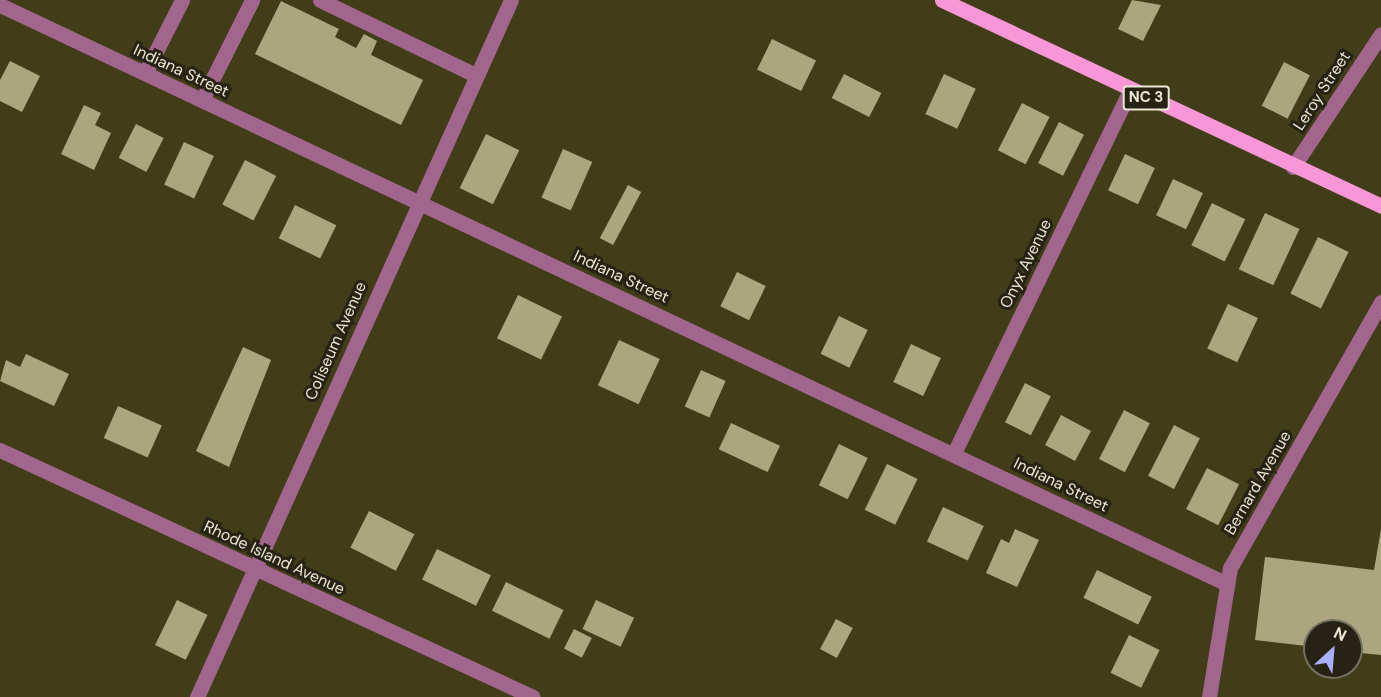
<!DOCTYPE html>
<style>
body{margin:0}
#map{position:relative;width:1381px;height:697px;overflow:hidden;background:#423d19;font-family:"DM Sans",sans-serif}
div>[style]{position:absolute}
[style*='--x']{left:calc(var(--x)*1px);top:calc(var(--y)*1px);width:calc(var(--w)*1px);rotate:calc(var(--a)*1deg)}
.building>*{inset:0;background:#aba67f;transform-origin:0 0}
.minor>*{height:15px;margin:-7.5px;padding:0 7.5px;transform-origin:7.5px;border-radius:7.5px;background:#a2668e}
.major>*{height:15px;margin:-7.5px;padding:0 7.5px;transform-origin:7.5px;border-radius:7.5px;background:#f896d7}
span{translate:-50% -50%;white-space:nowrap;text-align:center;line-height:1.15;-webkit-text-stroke:6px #262314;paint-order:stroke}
.shield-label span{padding:2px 4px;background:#262314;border:2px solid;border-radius:4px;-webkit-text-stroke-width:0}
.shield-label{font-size:15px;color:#eae7d3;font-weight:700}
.street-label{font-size:16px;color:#eae7d3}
.north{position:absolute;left:1303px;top:619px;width:60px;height:60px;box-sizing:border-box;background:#262314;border:2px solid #747160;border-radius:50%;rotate:26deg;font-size:16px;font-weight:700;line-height:24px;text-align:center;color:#eae7d3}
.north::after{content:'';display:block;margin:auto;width:21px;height:27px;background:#aab0fb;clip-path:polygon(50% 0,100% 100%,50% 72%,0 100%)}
</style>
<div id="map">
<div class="building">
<i style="clip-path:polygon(1132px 0,1161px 5px,1143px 41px,1118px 29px)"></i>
<i style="clip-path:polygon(281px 1px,339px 29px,335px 37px,356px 48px,364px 34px,377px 41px,371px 55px,423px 80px,401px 125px,255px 54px)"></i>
<i style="left:772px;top:39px;width:49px;height:34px;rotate:26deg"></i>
<i style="clip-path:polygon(10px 61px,40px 76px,22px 112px,0 101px,0 80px)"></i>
<i style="left:1284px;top:62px;width:29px;height:49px;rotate:27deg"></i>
<i style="left:844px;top:74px;width:42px;height:27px;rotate:27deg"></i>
<i style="left:944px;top:74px;width:35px;height:44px;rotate:25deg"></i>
<i style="left:1022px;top:103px;width:31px;height:53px;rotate:27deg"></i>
<i style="clip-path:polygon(84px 105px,101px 113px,95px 125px,111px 133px,94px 170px,61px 154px)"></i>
<i style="left:1059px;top:122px;width:28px;height:46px;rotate:27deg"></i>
<i style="left:136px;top:124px;width:31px;height:38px;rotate:27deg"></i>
<i style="left:486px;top:134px;width:37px;height:60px;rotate:26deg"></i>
<i style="left:184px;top:142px;width:33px;height:47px;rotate:25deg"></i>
<i style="left:563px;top:149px;width:32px;height:53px;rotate:24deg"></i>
<i style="left:1125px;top:154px;width:33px;height:40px;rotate:25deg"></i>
<i style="left:245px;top:160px;width:35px;height:50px;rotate:27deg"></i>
<i style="left:1173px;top:179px;width:33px;height:40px;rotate:25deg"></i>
<i style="left:628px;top:185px;width:15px;height:60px;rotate:28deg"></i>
<i style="left:1212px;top:203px;width:37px;height:47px;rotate:26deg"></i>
<i style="left:295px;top:205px;width:46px;height:37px;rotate:26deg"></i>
<i style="left:1265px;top:213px;width:38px;height:62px;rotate:25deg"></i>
<i style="left:1318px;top:237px;width:34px;height:63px;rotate:26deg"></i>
<i style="left:737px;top:272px;width:32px;height:38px;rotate:26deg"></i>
<i style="left:518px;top:295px;width:49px;height:48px;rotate:26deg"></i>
<i style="left:1228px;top:304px;width:33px;height:49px;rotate:25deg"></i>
<i style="left:839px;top:316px;width:32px;height:42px;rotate:26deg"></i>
<i style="left:619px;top:340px;width:45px;height:50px;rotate:25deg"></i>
<i style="left:911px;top:344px;width:33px;height:42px;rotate:25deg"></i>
<i style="clip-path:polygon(243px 347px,271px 360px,229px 467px,196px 451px)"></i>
<i style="clip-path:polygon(26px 354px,69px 374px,54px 406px,0 381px,6px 360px,20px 367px)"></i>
<i style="left:701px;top:370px;width:27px;height:40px;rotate:24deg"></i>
<i style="left:1025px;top:383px;width:29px;height:44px;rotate:27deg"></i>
<i style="left:118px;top:406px;width:48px;height:35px;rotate:24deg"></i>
<i style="left:1124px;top:410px;width:29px;height:55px;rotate:27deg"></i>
<i style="left:1061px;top:415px;width:34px;height:34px;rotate:28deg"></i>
<i style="left:731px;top:423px;width:54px;height:29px;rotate:25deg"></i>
<i style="left:1174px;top:425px;width:29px;height:57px;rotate:27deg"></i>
<i style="left:839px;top:444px;width:32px;height:46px;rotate:26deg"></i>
<i style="left:887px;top:464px;width:34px;height:51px;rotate:26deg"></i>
<i style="left:1207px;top:468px;width:36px;height:46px;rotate:27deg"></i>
<i style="left:943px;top:507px;width:45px;height:38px;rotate:25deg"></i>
<i style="left:369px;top:511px;width:51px;height:41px;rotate:27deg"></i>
<i style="clip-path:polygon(1015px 529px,1039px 540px,1017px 587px,986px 573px,1001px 539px,1009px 543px)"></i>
<i style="clip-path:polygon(1381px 529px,1381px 655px,1351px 652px,1351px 631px,1315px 631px,1315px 647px,1255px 640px,1265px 557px,1374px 570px)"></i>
<i style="left:437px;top:549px;width:60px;height:34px;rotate:26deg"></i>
<i style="left:1097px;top:570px;width:61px;height:31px;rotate:26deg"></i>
<i style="left:506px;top:582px;width:64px;height:32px;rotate:26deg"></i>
<i style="left:177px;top:600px;width:34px;height:50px;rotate:26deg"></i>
<i style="left:596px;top:600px;width:42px;height:32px;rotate:25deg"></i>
<i style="left:836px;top:619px;width:19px;height:34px;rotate:28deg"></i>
<i style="left:574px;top:629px;width:20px;height:22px;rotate:27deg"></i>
<i style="left:1129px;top:635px;width:34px;height:42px;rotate:26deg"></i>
</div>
<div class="minor">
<i style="--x:320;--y:0;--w:172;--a:25.8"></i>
<i style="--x:0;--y:5;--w:1357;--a:25.26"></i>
<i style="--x:145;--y:73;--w:82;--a:-63.1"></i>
<i style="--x:202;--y:100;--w:112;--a:-63.4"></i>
<i style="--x:1293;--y:167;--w:159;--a:-56.5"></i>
<i style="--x:0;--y:450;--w:587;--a:24.86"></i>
<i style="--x:954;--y:453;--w:403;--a:-64.1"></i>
<i style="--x:197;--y:697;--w:764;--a:-65.75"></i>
<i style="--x:1209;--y:697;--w:131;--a:-80.8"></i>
<i style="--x:1230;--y:568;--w:306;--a:-60.4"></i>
</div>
<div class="major">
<i style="--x:942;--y:0;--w:485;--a:25.1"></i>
</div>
<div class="shield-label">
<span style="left:1146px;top:98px">NC 3</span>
</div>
<div class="street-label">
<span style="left:181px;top:71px;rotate:25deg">Indiana Street</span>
<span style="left:1322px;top:91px;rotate:-57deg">Leroy Street</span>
<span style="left:1026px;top:264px;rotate:-64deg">Onyx Avenue</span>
<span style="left:621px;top:277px;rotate:25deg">Indiana Street</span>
<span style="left:336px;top:341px;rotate:-66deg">Coliseum Avenue</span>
<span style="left:1258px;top:483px;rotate:-60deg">Bernard Avenue</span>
<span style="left:1061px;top:485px;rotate:26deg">Indiana Street</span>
<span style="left:274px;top:558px;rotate:25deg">Rhode Island Avenue</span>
</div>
<div class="north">N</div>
</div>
